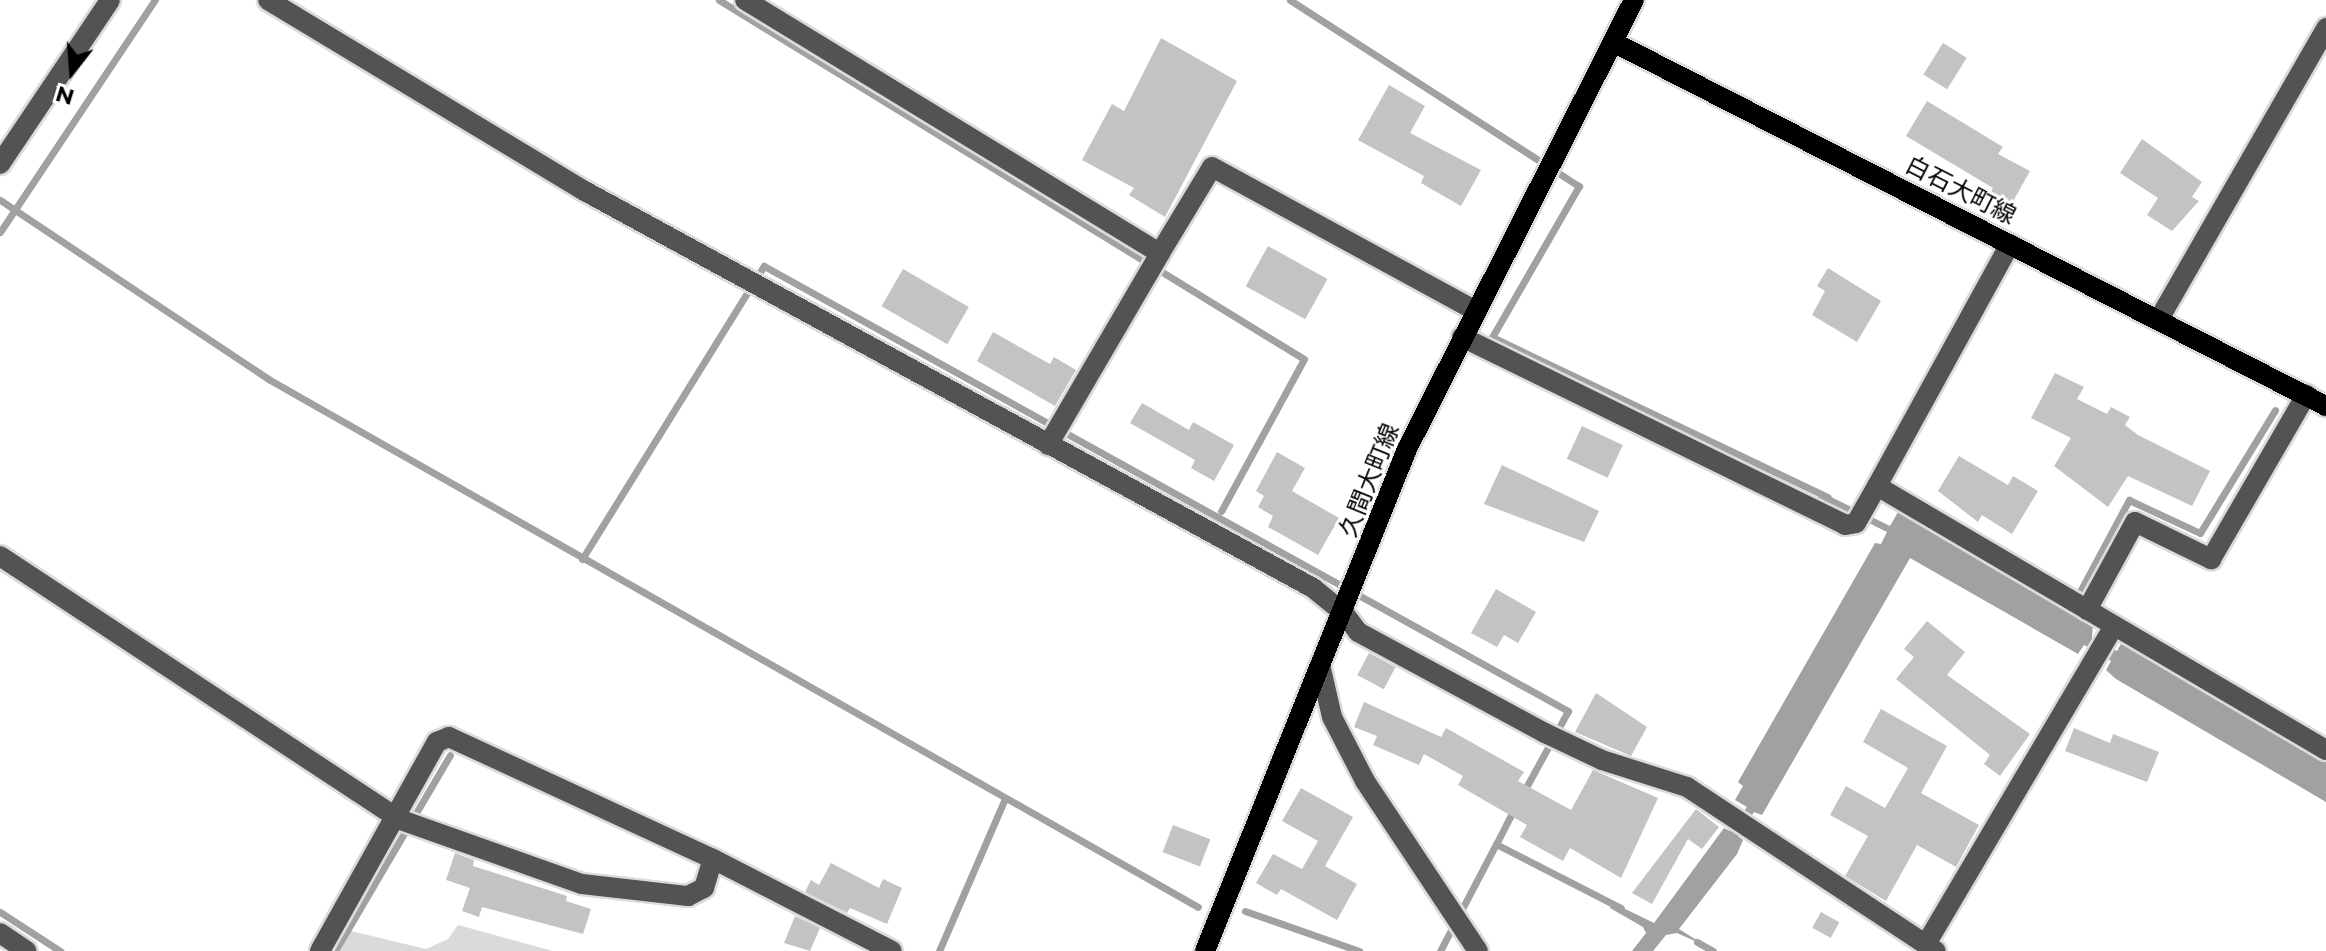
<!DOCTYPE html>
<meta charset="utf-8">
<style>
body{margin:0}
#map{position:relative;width:2326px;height:951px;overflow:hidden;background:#fff;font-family:Montserrat,"Noto Sans JP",sans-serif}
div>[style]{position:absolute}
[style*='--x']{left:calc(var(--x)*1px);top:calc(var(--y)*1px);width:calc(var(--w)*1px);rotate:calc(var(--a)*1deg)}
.green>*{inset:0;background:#dadada}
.water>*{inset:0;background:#a1a1a1}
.stream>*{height:7px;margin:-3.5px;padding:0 3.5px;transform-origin:3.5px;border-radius:3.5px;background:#a1a1a1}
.building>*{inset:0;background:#c3c3c3;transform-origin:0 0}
.roads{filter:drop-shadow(2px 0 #dbdbdb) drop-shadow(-2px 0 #dbdbdb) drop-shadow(0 2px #dbdbdb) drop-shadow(0 -2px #dbdbdb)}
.minor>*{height:20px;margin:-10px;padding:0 10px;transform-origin:10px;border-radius:10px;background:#535353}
.major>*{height:20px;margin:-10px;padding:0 10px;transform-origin:10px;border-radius:10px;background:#000}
span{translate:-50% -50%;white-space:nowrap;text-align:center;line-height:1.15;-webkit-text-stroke:6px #fff;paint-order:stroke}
.street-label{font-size:24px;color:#000}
.north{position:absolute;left:32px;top:32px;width:80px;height:80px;-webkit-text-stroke:6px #fff;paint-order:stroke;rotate:197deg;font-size:22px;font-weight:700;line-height:32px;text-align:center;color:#000}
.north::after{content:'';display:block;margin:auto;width:28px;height:36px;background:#000;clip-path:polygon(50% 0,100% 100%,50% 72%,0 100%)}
</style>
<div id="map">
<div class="green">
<i style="clip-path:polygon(458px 925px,553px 951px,340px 951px,351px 931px,426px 949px,448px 939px)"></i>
</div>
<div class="water">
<i style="clip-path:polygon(1821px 492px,1890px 526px,1898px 512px,2093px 625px,2092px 638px,2117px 651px,2121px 644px,2136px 647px,2326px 757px,2326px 802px,2116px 679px,2106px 670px,2111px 661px,2084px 645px,2078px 654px,1910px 558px,1762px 815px,1754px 812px,1738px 836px,1743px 840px,1737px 854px,1679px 929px,1706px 946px,1677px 933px,1666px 935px,1653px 951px,1632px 951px,1646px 933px,1643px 927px,1610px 908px,1613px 903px,1654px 923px,1724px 828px,1730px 831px,1747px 807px,1735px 800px,1743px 786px,1738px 782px,1875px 543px,1881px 544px,1887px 532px,1818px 498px)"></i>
</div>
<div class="stream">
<i style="--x:719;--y:0;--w:686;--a:31.54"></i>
<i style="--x:1304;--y:359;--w:173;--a:118.6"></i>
<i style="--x:1290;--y:0;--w:344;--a:32.8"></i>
<i style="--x:1579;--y:186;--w:174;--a:119.9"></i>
<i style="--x:1492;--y:337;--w:372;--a:25.5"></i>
<i style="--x:0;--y:200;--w:324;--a:33.7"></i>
<i style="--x:270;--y:380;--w:1067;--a:29.59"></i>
<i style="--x:0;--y:232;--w:279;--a:-56.3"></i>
<i style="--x:582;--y:559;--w:345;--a:-58.2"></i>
<i style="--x:764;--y:266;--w:919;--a:28.96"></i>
<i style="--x:1568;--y:711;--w:91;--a:118.8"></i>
<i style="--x:2075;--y:601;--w:115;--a:-61.9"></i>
<i style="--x:2129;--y:500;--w:78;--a:24.9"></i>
<i style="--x:2200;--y:533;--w:144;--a:-58.6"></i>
<i style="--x:1514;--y:809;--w:39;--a:117"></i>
<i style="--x:1496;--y:844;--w:140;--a:27.1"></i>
<i style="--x:1245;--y:911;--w:121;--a:19.3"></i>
<i style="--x:0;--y:912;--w:72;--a:33"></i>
<i style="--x:1697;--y:942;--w:18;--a:29"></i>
<i style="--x:335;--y:951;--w:227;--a:-59.6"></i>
<i style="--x:939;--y:951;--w:163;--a:-66.6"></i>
<i style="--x:1440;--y:951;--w:121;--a:-62.4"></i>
</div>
<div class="building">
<i style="clip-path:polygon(1161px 38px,1237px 81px,1165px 217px,1129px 195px,1134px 188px,1082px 160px,1112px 104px,1124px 111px)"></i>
<i style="left:1943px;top:43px;width:28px;height:37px;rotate:32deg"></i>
<i style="clip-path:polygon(1389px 85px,1425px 106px,1410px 133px,1481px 170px,1461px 206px,1421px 183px,1424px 176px,1358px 140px)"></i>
<i style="clip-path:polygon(1927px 101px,2003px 147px,1998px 154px,2030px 171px,2011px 205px,1990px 194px,1993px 188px,1906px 136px)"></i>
<i style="clip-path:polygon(2142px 139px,2202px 182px,2192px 197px,2199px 201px,2172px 231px,2147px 215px,2158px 198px,2120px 173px)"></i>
<i style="left:1268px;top:246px;width:68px;height:46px;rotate:29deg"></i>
<i style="clip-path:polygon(1828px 268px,1881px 301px,1857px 342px,1812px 315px,1825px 291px,1817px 286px)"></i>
<i style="left:903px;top:269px;width:76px;height:43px;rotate:30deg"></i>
<i style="clip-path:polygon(993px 332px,1050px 364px,1054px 357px,1076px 370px,1055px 406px,977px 361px)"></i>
<i style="clip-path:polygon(2055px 373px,2084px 387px,2077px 399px,2107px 414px,2111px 407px,2130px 417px,2125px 425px,2138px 435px,2210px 471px,2192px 506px,2128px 476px,2108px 507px,2054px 466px,2071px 438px,2031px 418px)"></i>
<i style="clip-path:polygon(1142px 403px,1189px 430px,1193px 422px,1234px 445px,1214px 481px,1191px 468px,1195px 460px,1130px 423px)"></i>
<i style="left:1582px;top:426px;width:45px;height:36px;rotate:25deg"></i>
<i style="clip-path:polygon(1277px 452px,1305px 468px,1292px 491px,1339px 518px,1318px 555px,1268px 527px,1273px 516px,1258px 507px,1264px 496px,1256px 491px)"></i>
<i style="clip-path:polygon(1959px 456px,2008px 485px,2013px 476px,2038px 491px,2012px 534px,1982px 515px,1978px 522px,1938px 491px)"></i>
<i style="clip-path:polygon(1502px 465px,1599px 511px,1584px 542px,1484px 504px)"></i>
<i style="clip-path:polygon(1496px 589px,1536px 612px,1518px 643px,1504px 635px,1497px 647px,1471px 633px)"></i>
<i style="clip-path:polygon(1927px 621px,1965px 652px,1947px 675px,2030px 734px,2000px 776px,1984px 764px,1990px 755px,1896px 679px,1914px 657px,1904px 649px)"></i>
<i style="left:1369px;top:653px;width:30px;height:25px;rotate:28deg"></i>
<i style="clip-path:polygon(1596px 693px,1647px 727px,1631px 756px,1575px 732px)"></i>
<i style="clip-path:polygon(1364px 702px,1441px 737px,1446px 728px,1524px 772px,1518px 781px,1571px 810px,1593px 770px,1658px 798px,1621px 878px,1570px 848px,1563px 861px,1520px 837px,1527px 825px,1458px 785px,1463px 776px,1424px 754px,1419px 765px,1373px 745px,1377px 736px,1354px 727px)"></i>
<i style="clip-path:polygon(1881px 709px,1947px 746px,1921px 793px,1979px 825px,1956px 867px,1917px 845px,1886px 901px,1845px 876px,1868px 836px,1830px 815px,1846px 786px,1885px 808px,1908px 768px,1863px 742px)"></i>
<i style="clip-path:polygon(2074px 728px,2110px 743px,2113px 734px,2159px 752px,2147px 782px,2065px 751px)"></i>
<i style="clip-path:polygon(1301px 788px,1353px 817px,1325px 866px,1357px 884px,1337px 920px,1281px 889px,1277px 895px,1256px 883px,1273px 854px,1302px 869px,1318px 841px,1282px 821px)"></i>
<i style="clip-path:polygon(1696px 809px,1719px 827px,1702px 849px,1688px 839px,1652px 904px,1632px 893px)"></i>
<i style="left:1173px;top:825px;width:40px;height:29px;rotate:21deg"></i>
<i style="clip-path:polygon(455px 853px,474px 860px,473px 866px,567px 896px,566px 901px,591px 909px,583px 934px,482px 907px,479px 917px,462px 911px,470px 888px,446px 880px)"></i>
<i style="clip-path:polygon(831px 863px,879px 888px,883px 879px,902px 888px,887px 924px,850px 908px,847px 913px,805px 892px,811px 880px,819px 885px)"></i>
<i style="left:1821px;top:912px;width:21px;height:18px;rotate:29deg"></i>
<i style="clip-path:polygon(795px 916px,820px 928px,810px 951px,784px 943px)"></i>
</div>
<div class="roads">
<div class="minor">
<i style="--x:268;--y:0;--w:366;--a:31.1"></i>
<i style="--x:581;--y:189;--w:834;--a:28.59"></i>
<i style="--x:1313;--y:588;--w:38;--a:39"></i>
<i style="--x:1343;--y:612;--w:25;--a:53"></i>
<i style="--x:1358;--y:632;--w:213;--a:28.4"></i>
<i style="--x:1545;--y:733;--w:63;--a:25.3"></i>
<i style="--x:1602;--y:760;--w:89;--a:17.6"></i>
<i style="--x:1687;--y:787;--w:298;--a:33.4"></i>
<i style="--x:745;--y:0;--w:486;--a:31.4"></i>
<i style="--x:1160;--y:253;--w:100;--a:-58.8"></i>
<i style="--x:1212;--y:167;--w:298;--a:28.6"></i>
<i style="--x:0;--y:164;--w:197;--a:-56.1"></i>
<i style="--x:2159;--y:319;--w:336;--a:-60.1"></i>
<i style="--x:1462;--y:337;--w:427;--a:26.1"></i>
<i style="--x:1845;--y:525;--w:11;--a:-10"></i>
<i style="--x:1856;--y:523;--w:43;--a:-60.4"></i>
<i style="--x:1877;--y:486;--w:521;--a:30.45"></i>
<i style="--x:1048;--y:445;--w:222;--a:-59.7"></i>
<i style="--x:1877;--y:486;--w:276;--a:-61.2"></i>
<i style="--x:0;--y:556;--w:480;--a:33.4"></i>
<i style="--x:401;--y:820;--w:192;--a:19.5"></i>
<i style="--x:582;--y:884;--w:107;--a:6.5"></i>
<i style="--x:688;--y:896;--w:18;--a:-27"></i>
<i style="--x:704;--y:888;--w:30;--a:-73"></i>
<i style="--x:2087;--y:610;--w:100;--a:-61.4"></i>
<i style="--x:2135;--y:522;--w:85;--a:26"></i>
<i style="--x:2211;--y:559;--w:190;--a:-59.9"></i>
<i style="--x:1321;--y:669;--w:49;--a:77.1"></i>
<i style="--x:1332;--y:717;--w:72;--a:62.7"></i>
<i style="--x:1365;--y:781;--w:204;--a:56.4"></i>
<i style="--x:0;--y:933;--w:32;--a:34"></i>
<i style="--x:1926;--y:944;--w:369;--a:-59.4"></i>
<i style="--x:320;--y:951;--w:240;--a:-60.8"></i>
<i style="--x:437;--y:742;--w:13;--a:-23"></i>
<i style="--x:449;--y:737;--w:291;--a:24.8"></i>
<i style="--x:713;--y:859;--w:201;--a:27.2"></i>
</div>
<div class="major">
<i style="--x:1613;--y:42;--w:801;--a:27.05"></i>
<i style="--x:1205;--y:951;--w:541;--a:-68.08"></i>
<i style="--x:1407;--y:449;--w:503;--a:-63.18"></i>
</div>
</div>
<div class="street-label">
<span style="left:1961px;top:190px;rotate:27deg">白石大町線</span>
<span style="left:1369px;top:480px;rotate:-68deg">久間大町線</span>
</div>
<div class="north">N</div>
</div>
